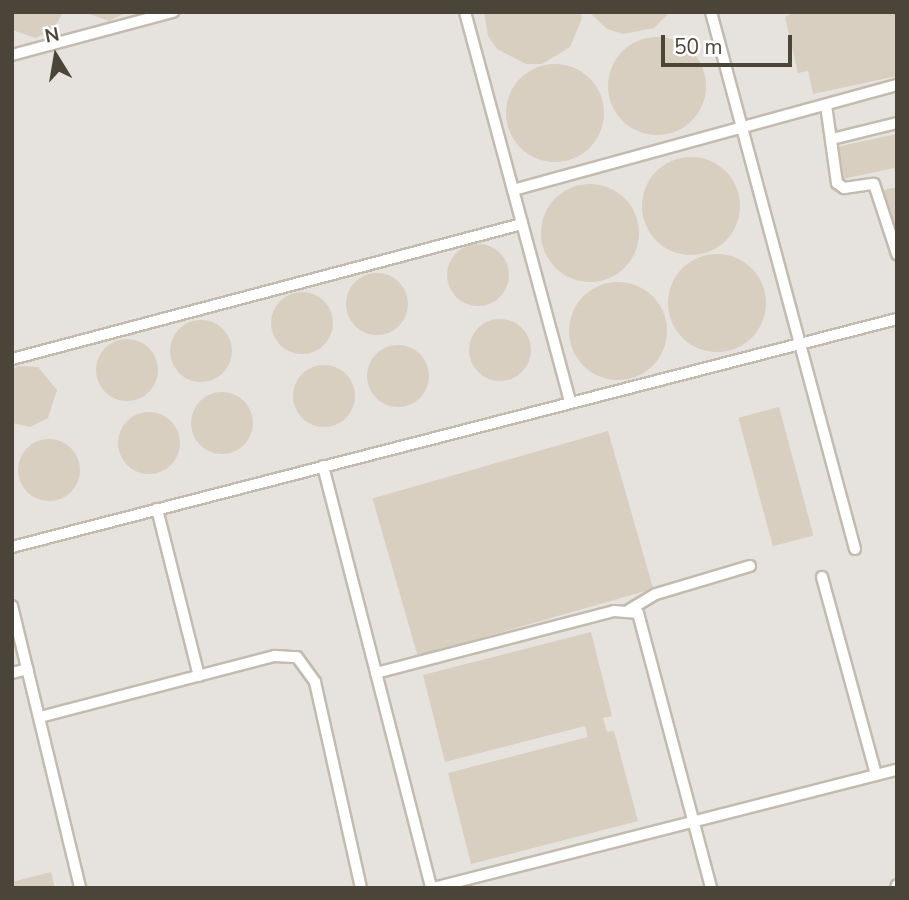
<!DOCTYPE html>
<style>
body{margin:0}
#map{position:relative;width:909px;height:900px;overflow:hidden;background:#f6f3ec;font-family:"Nunito Sans",sans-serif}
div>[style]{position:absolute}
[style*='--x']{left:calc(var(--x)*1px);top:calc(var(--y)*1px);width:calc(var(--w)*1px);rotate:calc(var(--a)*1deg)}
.industrial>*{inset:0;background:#e6e2dd;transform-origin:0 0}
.building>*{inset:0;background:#d8cfc1;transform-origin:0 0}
.round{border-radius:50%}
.roads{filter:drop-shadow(2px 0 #c2bbae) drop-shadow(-2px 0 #c2bbae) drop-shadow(0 2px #c2bbae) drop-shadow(0 -2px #c2bbae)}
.lane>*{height:10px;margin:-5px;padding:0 5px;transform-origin:5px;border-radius:5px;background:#fff}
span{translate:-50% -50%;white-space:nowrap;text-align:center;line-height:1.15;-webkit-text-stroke:6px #fff;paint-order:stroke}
.frame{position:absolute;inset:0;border:14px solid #4b4439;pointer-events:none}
.north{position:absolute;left:21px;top:21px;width:70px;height:70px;-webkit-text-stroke:5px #fff;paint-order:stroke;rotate:349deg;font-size:19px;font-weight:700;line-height:28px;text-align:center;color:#4b4439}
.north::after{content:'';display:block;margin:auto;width:24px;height:32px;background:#4b4439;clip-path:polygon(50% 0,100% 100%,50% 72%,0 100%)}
.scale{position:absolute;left:661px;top:35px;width:131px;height:32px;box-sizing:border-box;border:4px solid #4b4439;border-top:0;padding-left:9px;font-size:21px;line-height:24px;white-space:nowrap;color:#4b4439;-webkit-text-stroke:5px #fff;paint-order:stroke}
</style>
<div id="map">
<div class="industrial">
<i style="left:12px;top:12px;width:885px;height:876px"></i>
</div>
<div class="building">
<i style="clip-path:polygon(12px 12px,63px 12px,54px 29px,36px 38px,12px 30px)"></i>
<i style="clip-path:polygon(84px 12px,127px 12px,109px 21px)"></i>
<i style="clip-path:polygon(484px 12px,581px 12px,582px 18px,570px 47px,542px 64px,526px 64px,497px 49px,488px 36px)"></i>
<i style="clip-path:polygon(589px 12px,670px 12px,654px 28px,623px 34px,607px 29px)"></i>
<i style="clip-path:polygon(795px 12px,897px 12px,897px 76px,813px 94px,808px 71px,798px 73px,785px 17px)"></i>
<i class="round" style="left:608px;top:37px;width:98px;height:98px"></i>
<i class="round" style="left:506px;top:64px;width:98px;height:98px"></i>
<i style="clip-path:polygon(897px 134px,897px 174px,894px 168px,843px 179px,836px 147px)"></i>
<i class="round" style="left:642px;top:157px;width:98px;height:98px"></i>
<i class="round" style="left:541px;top:184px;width:98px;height:98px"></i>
<i style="clip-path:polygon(897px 187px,897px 244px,896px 245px,884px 190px)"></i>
<i class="round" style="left:447px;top:244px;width:62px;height:62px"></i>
<i class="round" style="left:668px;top:254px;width:98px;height:98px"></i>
<i class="round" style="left:346px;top:273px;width:62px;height:62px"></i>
<i class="round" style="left:569px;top:282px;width:98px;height:98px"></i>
<i class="round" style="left:271px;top:292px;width:62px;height:62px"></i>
<i class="round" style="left:469px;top:319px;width:62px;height:62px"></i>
<i class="round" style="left:170px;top:320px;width:62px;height:62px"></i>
<i class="round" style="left:96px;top:339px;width:62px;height:62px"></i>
<i class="round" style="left:367px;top:345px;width:62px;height:62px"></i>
<i class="round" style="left:293px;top:365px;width:62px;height:62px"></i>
<i style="clip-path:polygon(18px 366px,38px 367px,57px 390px,48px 418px,30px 427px,12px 423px,12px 369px)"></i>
<i class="round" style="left:191px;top:392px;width:62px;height:62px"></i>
<i style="left:779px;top:407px;width:133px;height:42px;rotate:75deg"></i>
<i class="round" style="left:118px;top:412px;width:62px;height:62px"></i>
<i style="left:608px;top:431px;width:164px;height:245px;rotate:74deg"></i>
<i class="round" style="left:18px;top:439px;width:62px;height:62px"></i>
<i style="clip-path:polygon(591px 632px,612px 716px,603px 718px,607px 732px,614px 731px,638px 821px,471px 864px,448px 773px,588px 737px,585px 726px,445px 762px,423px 675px)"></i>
<i style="clip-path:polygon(51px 872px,55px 888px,12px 888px,12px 882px)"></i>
</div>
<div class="roads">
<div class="lane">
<i style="--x:465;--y:12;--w:403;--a:74.9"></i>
<i style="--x:711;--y:12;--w:556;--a:74.99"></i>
<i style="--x:12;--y:55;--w:167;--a:-15"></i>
<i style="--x:826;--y:105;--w:79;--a:82"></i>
<i style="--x:837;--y:183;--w:9;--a:36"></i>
<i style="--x:844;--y:188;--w:30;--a:-8"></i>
<i style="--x:874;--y:184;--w:74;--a:71.8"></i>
<i style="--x:832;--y:139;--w:67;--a:-13.8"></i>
<i style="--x:513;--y:190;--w:398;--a:-15.3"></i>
<i style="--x:12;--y:359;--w:528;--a:-14.83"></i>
<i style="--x:323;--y:466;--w:436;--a:75.6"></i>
<i style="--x:157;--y:509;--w:172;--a:75.9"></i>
<i style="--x:12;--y:547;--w:914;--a:-14.45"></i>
<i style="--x:822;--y:577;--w:205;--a:74.7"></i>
<i style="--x:12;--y:606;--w:290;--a:76.4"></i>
<i style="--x:629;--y:610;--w:31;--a:-31"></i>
<i style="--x:656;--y:594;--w:98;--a:-16.6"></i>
<i style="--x:12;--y:673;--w:16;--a:-14"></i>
<i style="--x:376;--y:673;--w:246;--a:-14.6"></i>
<i style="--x:614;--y:611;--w:24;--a:5"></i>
<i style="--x:638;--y:613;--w:285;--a:75.1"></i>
<i style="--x:40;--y:717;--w:243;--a:-14.6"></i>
<i style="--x:275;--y:656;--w:22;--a:3"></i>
<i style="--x:297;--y:657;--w:31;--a:54"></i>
<i style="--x:315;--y:682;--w:211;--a:77.4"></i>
<i style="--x:433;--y:888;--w:479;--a:-14.3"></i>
<i style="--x:896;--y:888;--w:3;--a:-72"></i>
</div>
</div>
<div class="frame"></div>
<div class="north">N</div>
<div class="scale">50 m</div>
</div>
